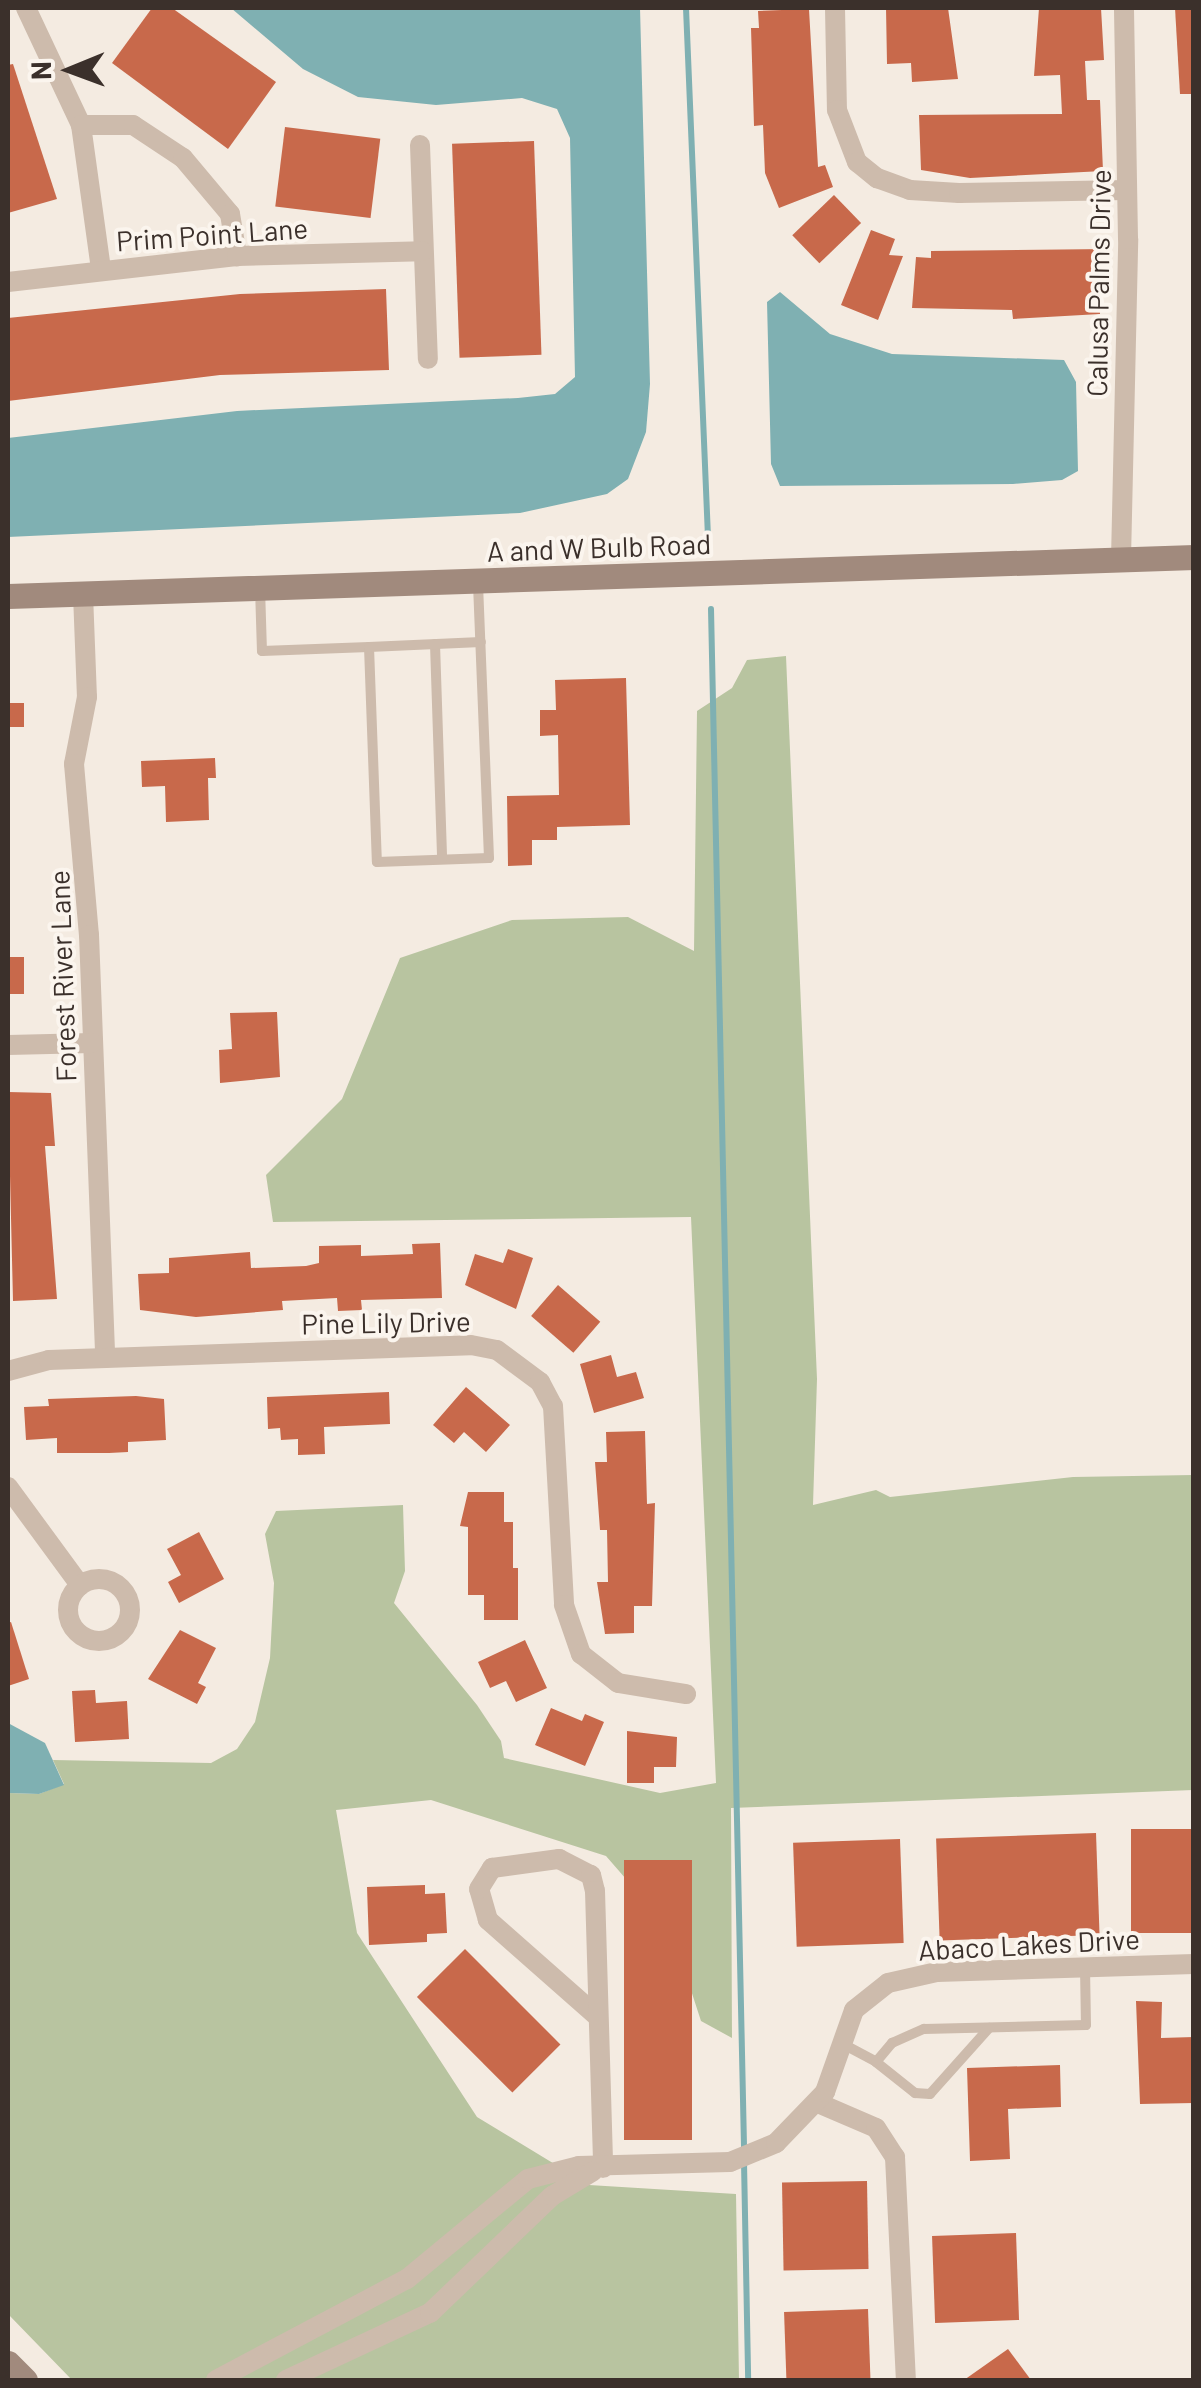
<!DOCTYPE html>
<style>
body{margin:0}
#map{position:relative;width:1201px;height:2388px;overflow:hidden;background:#f4ebe1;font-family:Barlow,sans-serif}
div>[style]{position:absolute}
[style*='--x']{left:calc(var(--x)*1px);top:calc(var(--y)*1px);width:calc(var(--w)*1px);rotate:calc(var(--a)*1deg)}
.green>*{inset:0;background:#b8c4a0}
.water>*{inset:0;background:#7fb0b2}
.stream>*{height:6px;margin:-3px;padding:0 3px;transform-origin:3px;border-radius:3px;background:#7fb0b2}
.building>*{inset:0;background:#c8694b;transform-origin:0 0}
.lane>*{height:10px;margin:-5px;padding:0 5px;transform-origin:5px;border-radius:5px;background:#cdbbac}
.street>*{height:20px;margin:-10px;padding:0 10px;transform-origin:10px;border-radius:10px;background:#cdbbac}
.street>.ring{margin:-10px;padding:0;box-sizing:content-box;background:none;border:20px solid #cdbbac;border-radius:50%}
.secondary>*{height:25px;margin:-12.5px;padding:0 12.5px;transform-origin:12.5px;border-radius:12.5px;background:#a18a7d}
span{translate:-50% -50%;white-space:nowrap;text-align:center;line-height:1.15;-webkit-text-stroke:8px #fbf5ee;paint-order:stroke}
.street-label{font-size:28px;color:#3b302b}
.frame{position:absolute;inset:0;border:10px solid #3b302b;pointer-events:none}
.north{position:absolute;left:20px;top:20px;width:100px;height:100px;-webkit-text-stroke:8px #fbf5ee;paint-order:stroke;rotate:269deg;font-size:28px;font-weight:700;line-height:40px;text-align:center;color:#3b302b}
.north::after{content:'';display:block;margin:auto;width:35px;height:45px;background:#3b302b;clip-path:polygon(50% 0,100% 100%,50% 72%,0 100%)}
</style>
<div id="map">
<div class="green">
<i style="clip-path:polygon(786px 656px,817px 1379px,813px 1505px,876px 1490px,890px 1497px,1073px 1477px,1193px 1475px,1193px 1790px,731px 1808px,732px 2038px,701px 2021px,672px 1932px,606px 1856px,431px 1800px,336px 1810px,357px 1933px,477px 2117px,589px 2185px,736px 2194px,739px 2380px,72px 2380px,8px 2314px,8px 1793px,39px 1794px,64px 1784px,53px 1760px,211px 1763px,237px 1749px,255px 1722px,270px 1658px,274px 1583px,265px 1534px,276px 1511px,403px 1505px,405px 1571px,394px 1603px,477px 1705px,501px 1741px,504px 1758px,660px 1793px,716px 1783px,691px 1217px,273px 1222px,266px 1175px,342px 1099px,400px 958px,512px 920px,628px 917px,694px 951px,697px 711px,732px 688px,747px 660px)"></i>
</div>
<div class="water">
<i style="clip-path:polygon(231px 8px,640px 8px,650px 384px,646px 432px,628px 479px,607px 494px,520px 513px,8px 537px,8px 438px,237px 411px,518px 398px,555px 394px,575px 377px,570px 138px,557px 109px,522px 98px,436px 105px,358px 97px,303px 69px)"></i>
<i style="clip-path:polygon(780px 292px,830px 334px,892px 354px,1064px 360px,1076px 382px,1078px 471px,1062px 480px,1013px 484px,780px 486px,771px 464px,767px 302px)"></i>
<i style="clip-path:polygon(8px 1723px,45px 1743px,64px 1785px,39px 1794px,8px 1793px)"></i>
</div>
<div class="stream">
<i style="--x:686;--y:8;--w:529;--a:87.62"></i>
<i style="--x:711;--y:609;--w:1540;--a:88.77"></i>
<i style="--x:744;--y:2162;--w:218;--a:88.9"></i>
</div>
<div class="building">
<i style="clip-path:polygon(152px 8px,172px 8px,276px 82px,228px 149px,112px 63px)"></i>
<i style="clip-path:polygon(886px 8px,948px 8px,958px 79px,912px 82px,911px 63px,887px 64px)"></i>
<i style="clip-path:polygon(1039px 8px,1101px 8px,1104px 60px,1085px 61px,1087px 100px,1100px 100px,1103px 171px,970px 178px,921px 170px,919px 115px,1062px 114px,1060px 75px,1034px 76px)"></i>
<i style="clip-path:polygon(1175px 8px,1194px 8px,1194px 94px,1180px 94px)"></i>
<i style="clip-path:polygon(809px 9px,818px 167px,825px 165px,833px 187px,779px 208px,765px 173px,763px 125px,754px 126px,751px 28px,759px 28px,758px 11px)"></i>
<i style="clip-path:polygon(13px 64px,57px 199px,8px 213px,8px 65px)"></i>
<i style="left:285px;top:127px;width:96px;height:80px;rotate:7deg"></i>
<i style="left:534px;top:141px;width:214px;height:82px;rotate:88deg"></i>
<i style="left:834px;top:195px;width:39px;height:58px;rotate:46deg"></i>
<i style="clip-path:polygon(871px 230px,895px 239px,889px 255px,903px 256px,878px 320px,841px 305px)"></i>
<i style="clip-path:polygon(1107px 249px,1108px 268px,1099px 269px,1100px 314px,1013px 319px,1012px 310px,912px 308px,916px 257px,931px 258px,931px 251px)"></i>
<i style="clip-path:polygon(386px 289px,389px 370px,220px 375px,8px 401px,8px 318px,240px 294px)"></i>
<i style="clip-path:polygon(626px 678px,630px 825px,557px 827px,557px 840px,532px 840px,532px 865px,508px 866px,507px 796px,559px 795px,558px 735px,540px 736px,540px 710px,556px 710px,555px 680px)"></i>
<i style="left:8px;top:703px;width:16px;height:24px"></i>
<i style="clip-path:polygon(215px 758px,216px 778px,208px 778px,209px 820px,166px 822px,165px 786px,142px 787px,141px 761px)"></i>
<i style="left:24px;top:957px;width:37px;height:16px;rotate:90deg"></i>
<i style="clip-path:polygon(277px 1012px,280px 1077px,220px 1083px,219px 1050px,232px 1049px,230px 1013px)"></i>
<i style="clip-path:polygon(8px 1092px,51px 1093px,55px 1146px,45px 1146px,57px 1299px,13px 1301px)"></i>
<i style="clip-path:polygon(440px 1243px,442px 1298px,361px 1300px,362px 1310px,338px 1311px,337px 1298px,282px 1301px,283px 1310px,196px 1317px,140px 1310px,138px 1274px,169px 1273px,169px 1258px,250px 1252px,251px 1268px,306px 1266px,319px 1263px,319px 1246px,361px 1245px,361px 1256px,413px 1254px,412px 1244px)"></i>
<i style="clip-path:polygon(508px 1249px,533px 1258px,516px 1309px,465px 1285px,475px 1254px,503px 1263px)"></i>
<i style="left:558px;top:1285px;width:56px;height:41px;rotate:41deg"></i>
<i style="clip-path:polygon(611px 1355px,617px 1377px,636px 1372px,644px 1398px,594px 1413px,580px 1364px)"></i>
<i style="clip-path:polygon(466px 1387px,510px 1425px,486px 1452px,464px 1432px,454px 1443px,433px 1425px)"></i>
<i style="clip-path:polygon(389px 1392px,390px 1424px,324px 1427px,325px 1454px,298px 1455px,298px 1439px,281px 1440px,280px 1428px,268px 1429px,267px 1397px)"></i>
<i style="clip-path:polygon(136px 1396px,164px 1399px,166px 1440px,128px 1442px,128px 1452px,109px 1453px,57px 1453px,57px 1438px,26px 1440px,24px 1407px,49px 1406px,48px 1399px)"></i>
<i style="clip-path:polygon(645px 1431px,647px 1504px,655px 1503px,652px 1606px,634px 1606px,634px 1633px,605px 1634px,597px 1582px,608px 1582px,607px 1530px,600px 1530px,595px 1462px,607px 1462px,606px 1432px)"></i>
<i style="clip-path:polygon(468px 1492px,504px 1492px,504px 1522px,513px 1522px,513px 1568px,518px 1568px,518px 1620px,484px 1620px,484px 1595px,468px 1595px,468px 1527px,460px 1526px)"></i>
<i style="clip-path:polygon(199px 1532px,224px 1579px,179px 1603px,168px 1582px,181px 1575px,167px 1549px)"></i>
<i style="clip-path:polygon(11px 1622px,29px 1679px,8px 1686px,8px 1623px)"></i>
<i style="clip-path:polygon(180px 1630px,216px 1648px,198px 1683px,206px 1687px,197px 1704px,148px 1679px)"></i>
<i style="clip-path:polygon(525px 1640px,547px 1688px,516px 1702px,506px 1681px,490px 1688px,478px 1662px)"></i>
<i style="clip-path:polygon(95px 1690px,96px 1703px,127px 1701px,129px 1739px,75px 1742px,72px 1691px)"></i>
<i style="clip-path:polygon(551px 1708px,582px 1721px,585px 1714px,604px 1722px,585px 1766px,535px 1745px)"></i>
<i style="clip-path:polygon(627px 1731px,677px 1737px,676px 1767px,654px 1767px,654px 1783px,627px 1783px)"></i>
<i style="left:1194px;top:1829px;width:104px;height:63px;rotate:90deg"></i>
<i style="left:1096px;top:1833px;width:102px;height:160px;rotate:88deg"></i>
<i style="left:900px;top:1839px;width:104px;height:107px;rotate:88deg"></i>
<i style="left:624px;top:1860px;width:68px;height:280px"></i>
<i style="clip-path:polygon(425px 1885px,425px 1894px,445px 1893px,447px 1933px,427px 1934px,427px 1942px,369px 1945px,367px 1887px)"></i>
<i style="left:465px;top:1949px;width:135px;height:68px;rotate:45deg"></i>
<i style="clip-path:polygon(1136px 2001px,1162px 2002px,1161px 2038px,1194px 2037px,1194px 2103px,1140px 2104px)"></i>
<i style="clip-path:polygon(1060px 2065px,1061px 2107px,1008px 2109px,1010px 2159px,970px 2161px,967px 2068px)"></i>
<i style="left:867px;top:2181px;width:88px;height:85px;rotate:89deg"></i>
<i style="left:1016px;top:2233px;width:87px;height:84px;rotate:88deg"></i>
<i style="left:868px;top:2309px;width:71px;height:84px;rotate:88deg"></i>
<i style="clip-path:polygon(1008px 2349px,1031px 2380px,964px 2380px)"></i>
</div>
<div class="lane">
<i style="--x:260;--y:588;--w:63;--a:88.2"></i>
<i style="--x:262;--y:651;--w:107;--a:-2.1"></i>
<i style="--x:369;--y:647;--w:215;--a:87.9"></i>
<i style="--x:377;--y:862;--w:112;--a:-2"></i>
<i style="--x:489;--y:858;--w:275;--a:-92.3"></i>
<i style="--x:435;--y:644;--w:215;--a:88.1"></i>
<i style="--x:369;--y:647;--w:112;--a:-2.6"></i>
<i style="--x:841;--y:2043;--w:40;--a:28"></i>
<i style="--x:876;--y:2062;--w:25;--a:-50"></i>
<i style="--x:892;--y:2043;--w:35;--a:-24"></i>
<i style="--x:924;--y:2029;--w:162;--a:-1.4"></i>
<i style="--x:1086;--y:2025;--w:57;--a:-91"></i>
<i style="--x:876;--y:2062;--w:50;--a:38.5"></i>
<i style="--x:915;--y:2093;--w:15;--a:4"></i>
<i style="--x:930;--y:2094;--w:89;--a:-48.2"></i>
</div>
<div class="street">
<i style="--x:26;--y:8;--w:129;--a:64.8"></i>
<i style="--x:81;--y:125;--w:146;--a:82.1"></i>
<i style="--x:835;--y:8;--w:102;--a:88.9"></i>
<i style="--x:837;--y:110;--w:56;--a:69"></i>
<i style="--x:857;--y:162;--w:26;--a:39"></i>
<i style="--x:877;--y:178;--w:35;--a:20"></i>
<i style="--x:910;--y:190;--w:49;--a:3.5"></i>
<i style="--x:959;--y:193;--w:168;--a:-1"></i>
<i style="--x:81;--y:125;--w:52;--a:0"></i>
<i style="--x:133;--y:125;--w:60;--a:33.4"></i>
<i style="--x:183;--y:158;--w:73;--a:50"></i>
<i style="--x:230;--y:214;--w:43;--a:80.5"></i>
<i style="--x:420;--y:145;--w:214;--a:87.9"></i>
<i style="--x:8;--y:282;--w:230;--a:-6.5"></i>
<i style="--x:237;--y:256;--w:185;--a:-1.5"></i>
<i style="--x:1121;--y:559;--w:320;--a:-88.7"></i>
<i style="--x:1128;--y:239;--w:231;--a:-91"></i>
<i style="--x:83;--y:594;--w:103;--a:87.8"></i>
<i style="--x:87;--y:697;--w:68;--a:101"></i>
<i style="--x:74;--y:764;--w:172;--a:85"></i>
<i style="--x:89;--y:935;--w:423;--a:87.8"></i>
<i style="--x:8;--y:1045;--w:84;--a:-1.4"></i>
<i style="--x:8;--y:1371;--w:42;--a:-15"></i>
<i style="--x:49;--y:1360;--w:422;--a:-2"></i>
<i style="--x:471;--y:1345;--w:26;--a:11"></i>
<i style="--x:497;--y:1350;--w:54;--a:36.7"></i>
<i style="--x:540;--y:1382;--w:27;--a:62"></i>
<i style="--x:553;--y:1406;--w:199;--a:86.8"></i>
<i style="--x:564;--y:1605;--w:52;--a:70.9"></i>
<i style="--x:581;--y:1654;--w:47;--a:38.1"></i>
<i style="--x:618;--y:1683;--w:69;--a:9.2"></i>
<i style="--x:8;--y:1487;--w:122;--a:53.7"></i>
<i class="ring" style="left:68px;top:1579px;width:42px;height:42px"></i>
<i style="--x:598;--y:2017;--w:147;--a:-138.6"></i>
<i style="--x:488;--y:1920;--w:32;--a:-106"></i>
<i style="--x:479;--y:1889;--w:25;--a:-58"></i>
<i style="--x:492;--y:1868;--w:68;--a:-7.7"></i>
<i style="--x:559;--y:1859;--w:36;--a:27"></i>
<i style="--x:591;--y:1875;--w:16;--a:76"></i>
<i style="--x:595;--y:1891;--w:277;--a:88.3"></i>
<i style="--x:818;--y:2103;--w:63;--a:23.3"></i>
<i style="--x:876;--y:2128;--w:35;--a:57"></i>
<i style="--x:895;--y:2157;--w:223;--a:87.2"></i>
<i style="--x:216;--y:2380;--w:216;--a:-27.9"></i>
<i style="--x:407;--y:2279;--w:157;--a:-39.6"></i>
<i style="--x:528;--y:2179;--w:53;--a:-14.3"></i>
<i style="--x:579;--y:2166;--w:151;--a:-1.5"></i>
<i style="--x:730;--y:2162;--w:50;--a:-22.4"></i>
<i style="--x:776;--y:2143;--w:71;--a:-46.1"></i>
<i style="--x:825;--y:2092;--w:87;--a:-70.5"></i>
<i style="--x:854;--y:2010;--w:43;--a:-38.5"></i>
<i style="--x:888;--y:1983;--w:50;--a:-12.7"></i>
<i style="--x:937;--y:1972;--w:257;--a:-1.8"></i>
<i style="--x:286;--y:2380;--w:159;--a:-25"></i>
<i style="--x:430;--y:2313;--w:169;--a:-43.8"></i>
<i style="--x:552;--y:2196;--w:47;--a:-31"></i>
</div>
<div class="secondary">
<i style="--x:8;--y:596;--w:1187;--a:-1.88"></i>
<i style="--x:8;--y:2363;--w:24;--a:45"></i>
</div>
<div class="street-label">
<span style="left:212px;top:234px;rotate:-4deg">Prim Point Lane</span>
<span style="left:1098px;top:283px;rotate:-89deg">Calusa Palms Drive</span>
<span style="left:599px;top:547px;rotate:-2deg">A and W Bulb Road</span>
<span style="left:62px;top:976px;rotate:-92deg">Forest River Lane</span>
<span style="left:386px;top:1322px;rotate:-1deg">Pine Lily Drive</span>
<span style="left:1029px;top:1944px;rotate:-3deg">Abaco Lakes Drive</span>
</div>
<div class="frame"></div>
<div class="north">N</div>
</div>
